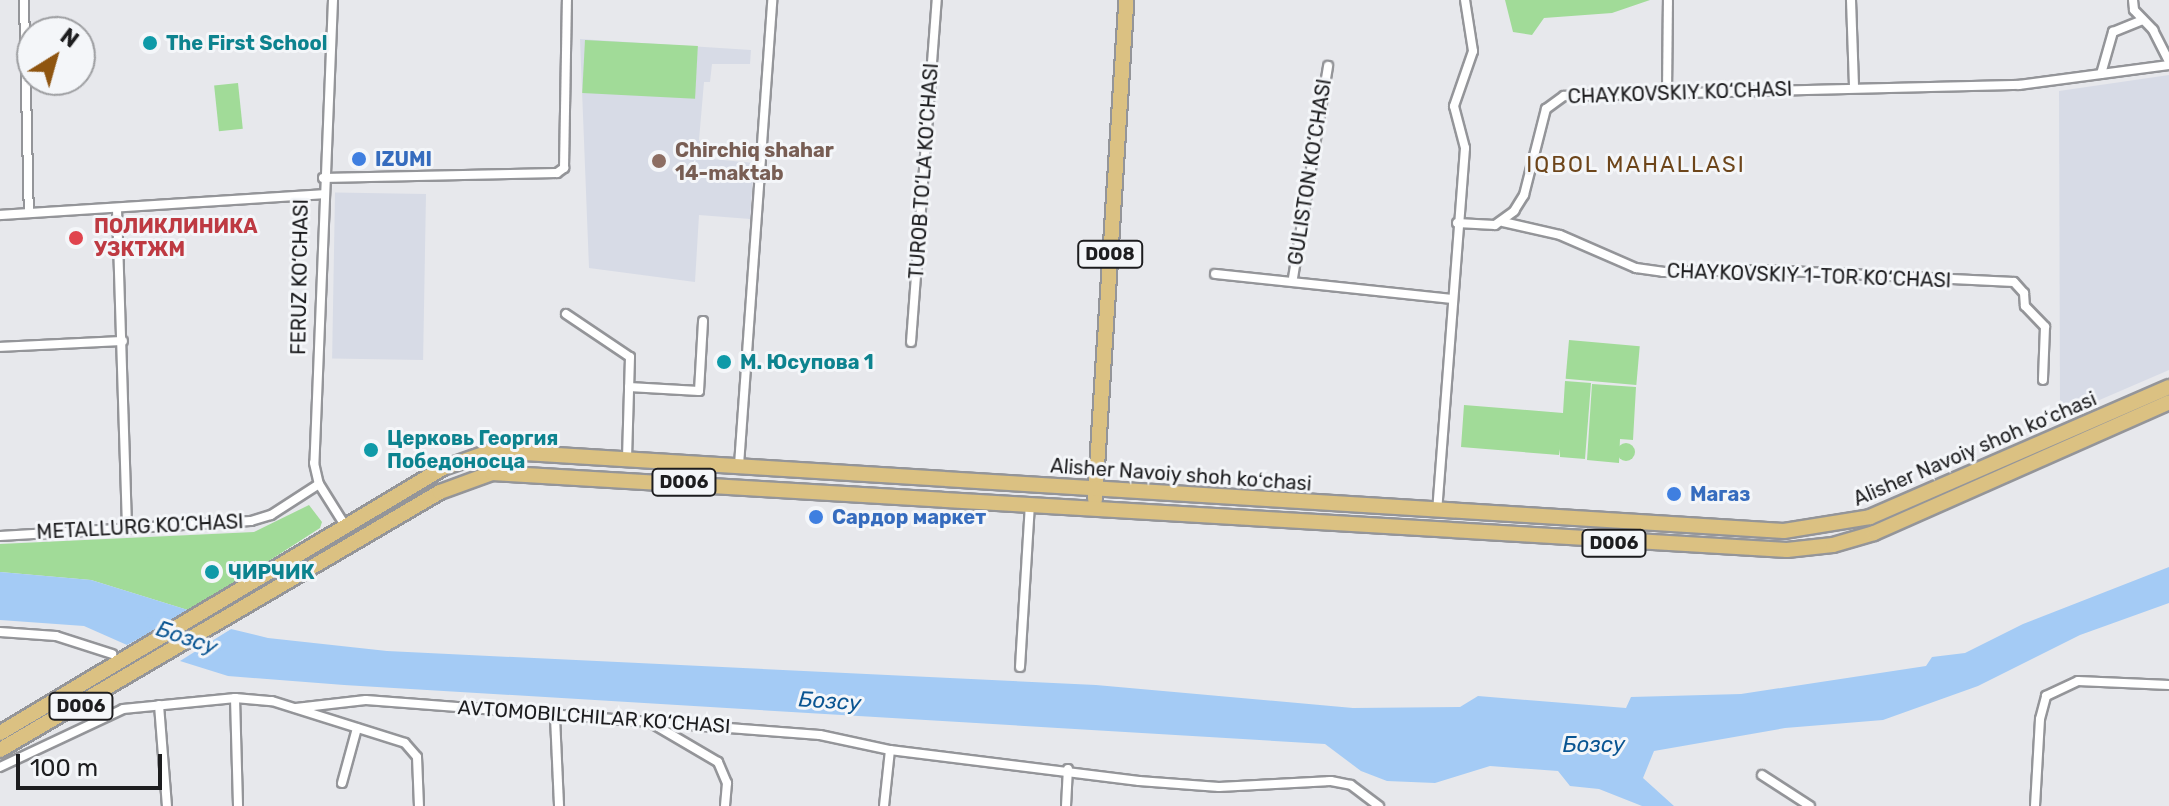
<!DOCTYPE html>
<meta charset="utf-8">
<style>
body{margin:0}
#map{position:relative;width:2169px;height:806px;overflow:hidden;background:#e7e8ec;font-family:Rubik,sans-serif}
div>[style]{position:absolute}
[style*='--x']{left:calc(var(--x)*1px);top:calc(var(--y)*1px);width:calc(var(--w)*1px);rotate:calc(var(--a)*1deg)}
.built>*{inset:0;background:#d7dbe6;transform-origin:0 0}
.green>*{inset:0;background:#a1db98;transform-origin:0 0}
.round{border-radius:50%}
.water>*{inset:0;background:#a4cbf5}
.pier>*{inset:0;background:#e7e8ec}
.canal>*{height:10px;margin:-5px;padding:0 5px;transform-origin:5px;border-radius:5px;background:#a4cbf5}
.roads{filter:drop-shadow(2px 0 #949599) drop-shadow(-2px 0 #949599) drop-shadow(0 2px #949599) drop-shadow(0 -2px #949599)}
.street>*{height:8px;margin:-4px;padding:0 4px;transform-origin:4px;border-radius:4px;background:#fff}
.primary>*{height:14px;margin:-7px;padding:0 7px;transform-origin:7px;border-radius:7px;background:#dbc182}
.dots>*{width:22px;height:22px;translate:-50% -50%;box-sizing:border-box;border:4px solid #f4f6f9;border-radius:50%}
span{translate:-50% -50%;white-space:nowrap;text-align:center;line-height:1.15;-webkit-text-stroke:6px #f4f6f9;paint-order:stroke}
.shield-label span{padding:2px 6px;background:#f4f6f9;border:2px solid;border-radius:6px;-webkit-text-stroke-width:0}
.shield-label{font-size:18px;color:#1d1d1f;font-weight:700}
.culture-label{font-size:20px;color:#0d838f;font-weight:700}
.left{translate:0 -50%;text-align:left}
.street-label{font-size:20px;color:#1d1d1f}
.education-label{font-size:20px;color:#785e54;font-weight:700}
.shop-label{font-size:20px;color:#366cbe;font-weight:700}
.health-label{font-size:20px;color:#be3a42;font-weight:700}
.neighbourhood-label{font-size:22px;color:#6d451a;letter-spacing:2px}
.water-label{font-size:22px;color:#0a5592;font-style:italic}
.north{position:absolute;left:16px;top:16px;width:80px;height:80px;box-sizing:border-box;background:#f4f6f9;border:2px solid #9e9fa2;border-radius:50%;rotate:37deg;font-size:22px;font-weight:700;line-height:32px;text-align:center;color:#1d1d1f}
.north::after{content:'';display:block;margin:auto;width:28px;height:36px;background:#8f5510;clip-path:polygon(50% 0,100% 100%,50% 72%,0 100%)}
.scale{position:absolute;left:16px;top:754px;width:146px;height:36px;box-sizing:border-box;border:4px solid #1d1d1f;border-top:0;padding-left:10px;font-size:24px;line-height:28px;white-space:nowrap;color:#1d1d1f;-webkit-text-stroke:6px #f4f6f9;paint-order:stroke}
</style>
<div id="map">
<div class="built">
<i style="clip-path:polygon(580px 39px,751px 50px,750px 64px,712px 64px,710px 82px,704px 82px,699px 140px,712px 159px,754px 163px,750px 219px,699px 215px,695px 282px,589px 268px)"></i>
<i style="clip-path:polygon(2169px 75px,2169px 370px,2060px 417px,2059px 91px)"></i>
<i style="left:426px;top:194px;width:166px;height:91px;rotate:91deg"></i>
</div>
<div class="green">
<i style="clip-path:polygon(1505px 0,1650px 0,1612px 13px,1544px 18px,1532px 35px,1513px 32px)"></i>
<i style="left:585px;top:40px;width:113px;height:53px;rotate:3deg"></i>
<i style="left:238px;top:83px;width:46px;height:24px;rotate:84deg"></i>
<i style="left:1569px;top:340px;width:71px;height:39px;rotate:5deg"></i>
<i style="clip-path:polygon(1565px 381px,1591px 383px,1585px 459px,1560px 457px,1560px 449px,1559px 455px,1461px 447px,1464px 405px,1563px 413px)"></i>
<i style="clip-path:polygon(1592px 384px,1636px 387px,1633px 440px,1620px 439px,1619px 463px,1587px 460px)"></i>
<i class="round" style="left:1617px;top:443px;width:18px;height:18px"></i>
<i style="clip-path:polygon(309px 505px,322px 522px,320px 528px,191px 611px,91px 580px,0 572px,0 544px,254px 532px)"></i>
</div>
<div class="water">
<i style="clip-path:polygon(2169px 567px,2169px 603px,2080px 635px,1978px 686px,1883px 720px,1785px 728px,1654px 751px,1643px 778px,1674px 806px,1642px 806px,1599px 789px,1570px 786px,1558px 771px,1490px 766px,1435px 783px,1387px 781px,1361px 771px,1325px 744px,344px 685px,228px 676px,180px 661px,231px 629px,268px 638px,387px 651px,1096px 685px,1353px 708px,1460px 707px,1478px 696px,1626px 708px,1631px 697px,1741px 694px,1926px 666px,1932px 657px,1965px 653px,2023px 624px)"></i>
<i style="clip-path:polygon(0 572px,91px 580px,191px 611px,127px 645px,84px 626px,0 620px)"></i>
</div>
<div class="pier">
<i style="clip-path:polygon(229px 626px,236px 626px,176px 661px,178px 658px)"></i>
</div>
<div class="canal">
<i style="--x:149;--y:622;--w:72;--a:21.2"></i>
</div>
<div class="roads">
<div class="street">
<i style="--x:24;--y:0;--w:213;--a:88.7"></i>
<i style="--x:333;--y:0;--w:463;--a:92.3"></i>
<i style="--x:314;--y:463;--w:22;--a:77"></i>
<i style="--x:319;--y:484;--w:51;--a:57.9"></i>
<i style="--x:1851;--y:0;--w:88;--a:88"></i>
<i style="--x:2133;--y:0;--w:10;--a:84"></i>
<i style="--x:2134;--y:10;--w:28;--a:46"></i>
<i style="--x:2153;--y:30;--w:36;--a:63"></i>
<i style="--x:2101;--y:74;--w:44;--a:-74.1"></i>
<i style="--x:2113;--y:32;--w:32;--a:-22"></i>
<i style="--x:1667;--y:92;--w:92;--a:-89.4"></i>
<i style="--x:323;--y:178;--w:234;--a:-1.2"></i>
<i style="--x:557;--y:173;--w:9;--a:-36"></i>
<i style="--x:564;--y:168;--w:168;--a:-89"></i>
<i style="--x:117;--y:209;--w:318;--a:88.2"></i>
<i style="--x:0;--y:215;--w:323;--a:-3.7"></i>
<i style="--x:1503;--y:222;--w:58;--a:12.8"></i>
<i style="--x:1560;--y:235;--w:83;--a:23.5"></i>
<i style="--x:1636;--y:268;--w:27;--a:8"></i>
<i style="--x:1663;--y:272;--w:103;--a:-1.1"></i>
<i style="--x:1766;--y:270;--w:248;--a:2.8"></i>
<i style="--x:2014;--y:282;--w:15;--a:48"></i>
<i style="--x:2024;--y:293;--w:13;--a:86"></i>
<i style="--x:2025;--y:306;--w:29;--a:46"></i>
<i style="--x:2045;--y:327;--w:53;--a:92.2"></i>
<i style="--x:1457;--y:223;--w:38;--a:3"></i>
<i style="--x:1495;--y:225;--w:24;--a:-36"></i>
<i style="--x:1514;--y:211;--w:19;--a:-58"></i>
<i style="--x:1524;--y:195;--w:89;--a:-75.7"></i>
<i style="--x:1546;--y:109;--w:22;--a:-36"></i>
<i style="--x:1564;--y:96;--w:455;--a:-1.4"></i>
<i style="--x:2019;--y:85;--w:151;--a:-7.6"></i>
<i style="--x:1215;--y:274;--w:237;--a:6"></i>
<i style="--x:1293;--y:278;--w:215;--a:-80.6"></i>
<i style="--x:566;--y:314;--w:77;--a:33.9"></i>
<i style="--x:630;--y:357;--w:100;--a:91.7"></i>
<i style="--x:911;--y:342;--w:343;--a:-85.7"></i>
<i style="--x:0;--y:347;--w:123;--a:-2.8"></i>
<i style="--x:629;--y:387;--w:70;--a:3.3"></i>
<i style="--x:699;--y:391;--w:70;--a:-86.7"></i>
<i style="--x:739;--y:465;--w:466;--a:-85.9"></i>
<i style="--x:1437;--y:512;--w:365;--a:-85.6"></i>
<i style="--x:1465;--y:148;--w:43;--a:-104.7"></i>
<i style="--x:1454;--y:106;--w:58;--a:-70.9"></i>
<i style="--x:1473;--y:51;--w:52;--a:-98.9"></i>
<i style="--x:0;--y:536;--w:251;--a:-3.4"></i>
<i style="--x:251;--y:521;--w:21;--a:-17"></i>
<i style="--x:271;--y:515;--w:57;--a:-32.9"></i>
<i style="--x:0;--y:632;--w:56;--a:4.1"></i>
<i style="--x:56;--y:636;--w:59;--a:17.8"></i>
<i style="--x:1020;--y:667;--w:162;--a:-86.5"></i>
<i style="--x:235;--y:698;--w:108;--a:88.4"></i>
<i style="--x:159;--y:705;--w:101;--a:85.5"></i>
<i style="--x:296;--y:708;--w:70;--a:-6.5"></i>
<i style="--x:366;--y:700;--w:455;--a:4.4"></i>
<i style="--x:820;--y:735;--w:72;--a:12.1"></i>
<i style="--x:890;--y:750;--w:251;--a:7.1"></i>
<i style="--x:1139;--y:781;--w:80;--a:4.3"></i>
<i style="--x:1219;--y:787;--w:112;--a:-3.1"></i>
<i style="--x:1331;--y:781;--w:20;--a:11"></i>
<i style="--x:1351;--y:785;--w:35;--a:37"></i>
<i style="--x:555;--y:717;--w:89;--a:87.4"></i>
<i style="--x:648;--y:721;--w:81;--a:30.4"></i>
<i style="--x:718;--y:762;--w:23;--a:67"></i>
<i style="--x:727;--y:783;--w:23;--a:95"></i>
<i style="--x:0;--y:767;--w:136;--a:-25.2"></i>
<i style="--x:123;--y:709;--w:113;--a:-5.6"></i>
<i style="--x:235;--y:698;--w:37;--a:5"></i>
<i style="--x:272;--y:701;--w:139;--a:17.5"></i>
<i style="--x:405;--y:743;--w:18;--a:49"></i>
<i style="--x:417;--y:757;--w:49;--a:87.7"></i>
<i style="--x:1762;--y:775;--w:57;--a:32.9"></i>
<i style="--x:342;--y:783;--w:57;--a:-74.7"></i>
<i style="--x:884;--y:806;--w:56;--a:-83.9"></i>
<i style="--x:1066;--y:806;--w:37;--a:-87"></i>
<i style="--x:2035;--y:806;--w:87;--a:-86.7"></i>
<i style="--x:2040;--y:719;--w:24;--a:-75"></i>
<i style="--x:2046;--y:696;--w:35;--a:-25"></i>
<i style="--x:2078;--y:681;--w:91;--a:2.5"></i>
</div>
<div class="primary">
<i style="--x:1095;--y:499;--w:500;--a:-86.4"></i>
<i style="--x:0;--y:733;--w:516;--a:-30.89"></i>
<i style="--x:443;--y:468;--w:52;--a:-19.1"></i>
<i style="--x:492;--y:451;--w:1294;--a:3.54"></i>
<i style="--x:1784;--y:531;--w:87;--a:-9.2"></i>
<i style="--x:1870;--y:517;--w:326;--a:-23.5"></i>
<i style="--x:0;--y:750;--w:510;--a:-30.39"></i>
<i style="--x:440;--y:492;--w:55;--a:-20.1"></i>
<i style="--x:492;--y:473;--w:1297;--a:3.4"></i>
<i style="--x:1787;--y:550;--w:46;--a:-6.2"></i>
<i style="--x:1833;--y:545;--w:43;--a:-16.3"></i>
<i style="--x:1874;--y:533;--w:323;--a:-23.9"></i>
</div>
</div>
<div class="dots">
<i style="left:150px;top:43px;background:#0f9aa8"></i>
<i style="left:359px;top:159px;background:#3f7fe0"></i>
<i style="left:659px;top:161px;background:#8d6e63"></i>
<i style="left:76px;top:238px;background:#e0444e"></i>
<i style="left:724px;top:362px;background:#0f9aa8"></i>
<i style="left:371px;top:450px;background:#0f9aa8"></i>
<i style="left:1674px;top:494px;background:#3f7fe0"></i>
<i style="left:816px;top:517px;background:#3f7fe0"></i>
<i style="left:212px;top:572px;background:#0f9aa8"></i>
</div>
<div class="shield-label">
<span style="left:1110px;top:254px">D008</span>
<span style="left:684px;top:482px">D006</span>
<span style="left:1614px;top:543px">D006</span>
<span style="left:81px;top:706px">D006</span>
</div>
<div class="culture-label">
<span class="left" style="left:166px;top:43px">The First School</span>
<span class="left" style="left:740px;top:362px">М. Юсупова 1</span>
<span class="left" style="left:387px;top:450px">Церковь Георгия<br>Победоносца</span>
<span class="left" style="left:228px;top:572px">ЧИРЧИК</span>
</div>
<div class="street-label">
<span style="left:1680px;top:93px;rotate:-2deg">CHAYKOVSKIY KO‘CHASI</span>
<span style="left:924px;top:171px;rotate:-86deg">TUROB TO‘LA KO‘CHASI</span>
<span style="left:1310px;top:172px;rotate:-81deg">GULISTON KO‘CHASI</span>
<span style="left:1809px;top:276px;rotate:2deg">CHAYKOVSKIY 1-TOR KO‘CHASI</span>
<span style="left:300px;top:277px;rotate:-89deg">FERUZ KO‘CHASI</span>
<span style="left:1975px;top:449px;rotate:-23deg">Alisher Navoiy shoh koʻchasi</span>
<span style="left:1181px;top:475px;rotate:4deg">Alisher Navoiy shoh koʻchasi</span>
<span style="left:140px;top:527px;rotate:-3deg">METALLURG KO‘CHASI</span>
<span style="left:594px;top:717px;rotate:4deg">AVTOMOBILCHILAR KO‘CHASI</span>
</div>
<div class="education-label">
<span class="left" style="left:675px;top:162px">Chirchiq shahar<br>14-maktab</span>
</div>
<div class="shop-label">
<span class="left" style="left:375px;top:159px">IZUMI</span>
<span class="left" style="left:1690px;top:494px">Магаз</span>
<span class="left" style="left:832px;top:517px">Сардор маркет</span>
</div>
<div class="health-label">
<span class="left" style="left:94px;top:238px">ПОЛИКЛИНИКА<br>УЗКТЖМ</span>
</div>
<div class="neighbourhood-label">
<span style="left:1636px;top:165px">IQBOL MAHALLASI</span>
</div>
<div class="water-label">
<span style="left:187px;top:638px;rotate:19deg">Бозсу</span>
<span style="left:830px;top:701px;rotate:4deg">Бозсу</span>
<span style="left:1594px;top:745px">Бозсу</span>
</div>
<div class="north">N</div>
<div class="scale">100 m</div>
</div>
